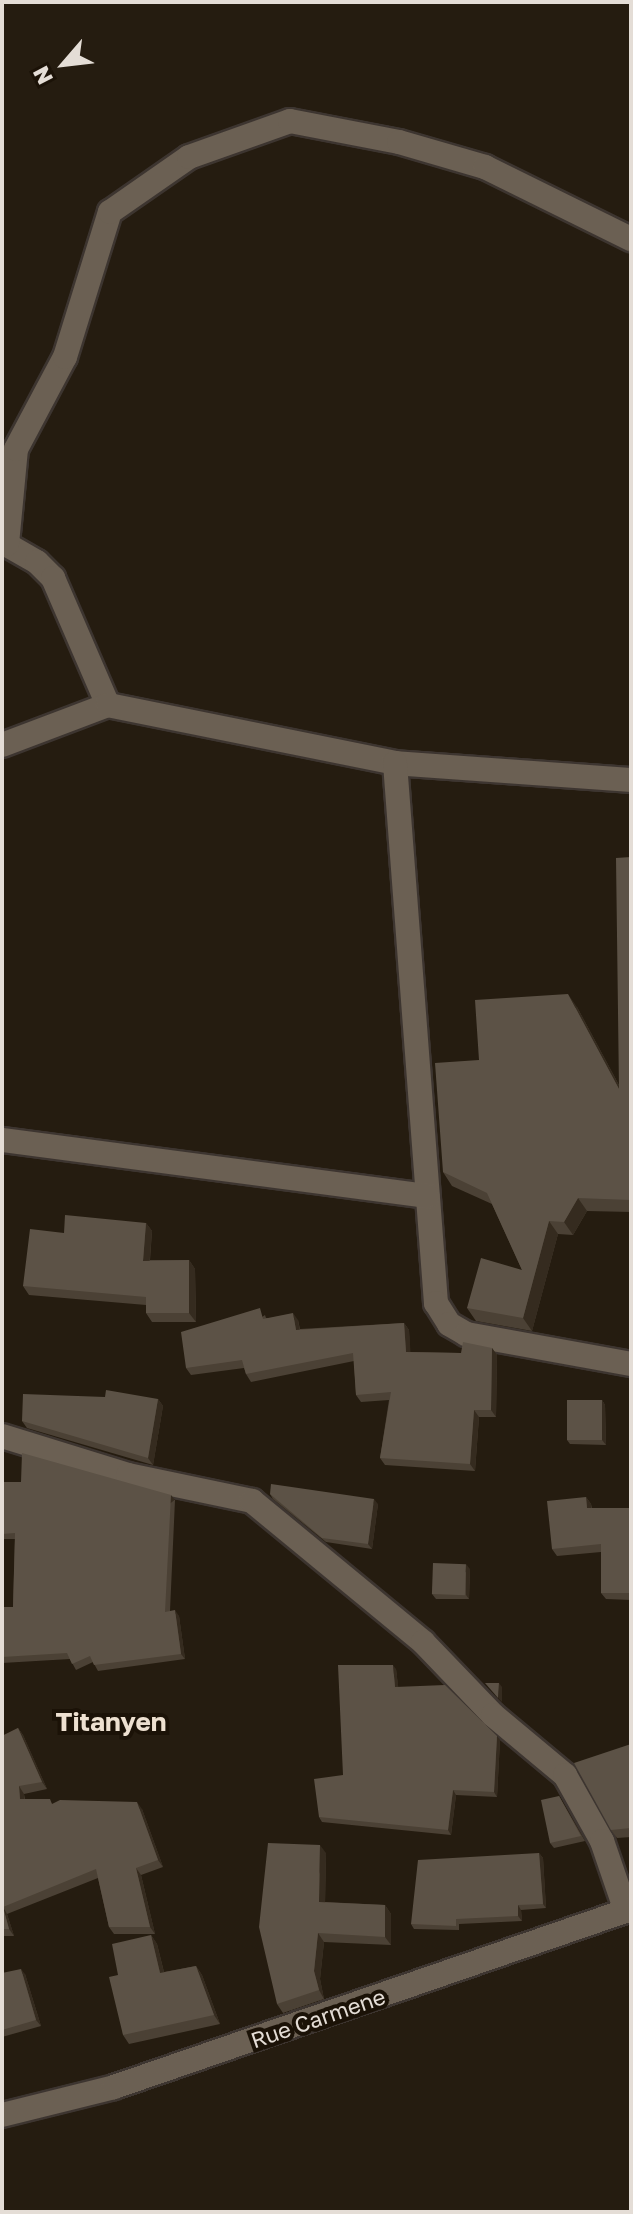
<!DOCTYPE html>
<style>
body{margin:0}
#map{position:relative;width:633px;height:2214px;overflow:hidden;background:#251c10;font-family:"Golos Text",sans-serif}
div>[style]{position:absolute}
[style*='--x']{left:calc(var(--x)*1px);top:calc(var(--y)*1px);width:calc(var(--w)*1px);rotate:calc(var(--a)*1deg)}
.roads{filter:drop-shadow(2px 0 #3d3530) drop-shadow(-2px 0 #3d3530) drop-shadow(0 2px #3d3530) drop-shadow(0 -2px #3d3530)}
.street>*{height:24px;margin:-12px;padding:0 12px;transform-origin:12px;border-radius:12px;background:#6b6053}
.wall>*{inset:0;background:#4b4135}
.shaded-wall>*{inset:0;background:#352b1f;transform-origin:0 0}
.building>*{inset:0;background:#5c5246;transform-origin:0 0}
span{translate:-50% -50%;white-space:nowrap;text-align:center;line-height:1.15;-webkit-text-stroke:8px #1b1207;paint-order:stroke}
.street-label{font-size:22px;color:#e4ddd6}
.quarter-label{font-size:26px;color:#ede0d0;font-weight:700}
.frame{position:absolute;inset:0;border:4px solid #e4ddd6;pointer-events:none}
.north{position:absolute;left:24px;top:24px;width:80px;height:80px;-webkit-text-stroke:6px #1b1207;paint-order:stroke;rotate:242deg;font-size:22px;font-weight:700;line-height:32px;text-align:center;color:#e4ddd6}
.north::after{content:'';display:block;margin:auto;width:28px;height:36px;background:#e4ddd6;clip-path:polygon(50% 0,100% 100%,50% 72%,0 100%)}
</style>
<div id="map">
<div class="roads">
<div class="street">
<i style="--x:2;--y:542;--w:40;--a:29.7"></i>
<i style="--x:37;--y:562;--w:23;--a:45"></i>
<i style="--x:53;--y:578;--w:138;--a:66.6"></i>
<i style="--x:7;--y:544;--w:95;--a:-84.6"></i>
<i style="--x:16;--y:449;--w:104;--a:-62"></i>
<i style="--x:65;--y:357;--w:152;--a:-72.8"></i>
<i style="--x:110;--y:212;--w:96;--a:-34.8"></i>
<i style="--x:189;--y:157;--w:107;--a:-19.6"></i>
<i style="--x:290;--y:121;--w:111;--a:10.9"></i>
<i style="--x:399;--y:142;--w:90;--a:16.2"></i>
<i style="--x:485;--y:167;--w:163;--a:26.3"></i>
<i style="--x:2;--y:745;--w:113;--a:-20.7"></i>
<i style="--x:108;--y:705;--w:293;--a:11.4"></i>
<i style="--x:631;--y:780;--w:237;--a:-175.9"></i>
<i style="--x:395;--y:763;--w:542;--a:85.66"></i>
<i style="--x:436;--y:1303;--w:25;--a:58"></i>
<i style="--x:449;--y:1324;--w:20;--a:30"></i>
<i style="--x:466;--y:1334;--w:168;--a:10.3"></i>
<i style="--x:2;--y:1140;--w:429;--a:7.5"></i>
<i style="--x:2;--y:1436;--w:132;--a:17.2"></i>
<i style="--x:128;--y:1475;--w:127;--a:11.8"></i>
<i style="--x:252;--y:1501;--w:222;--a:39.5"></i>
<i style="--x:423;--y:1642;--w:101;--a:46.2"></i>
<i style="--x:493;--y:1715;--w:94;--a:39.8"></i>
<i style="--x:565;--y:1775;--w:76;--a:60.7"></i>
<i style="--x:602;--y:1841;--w:74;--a:71.1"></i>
<i style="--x:2;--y:2115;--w:115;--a:-14"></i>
<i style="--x:114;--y:2087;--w:547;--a:-19"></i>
</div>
</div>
<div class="wall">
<i style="clip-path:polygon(631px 857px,631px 1212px,587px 1211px,573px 1235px,558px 1234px,532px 1331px,476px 1321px,467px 1308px,522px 1270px,492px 1204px,452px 1186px,443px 1172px,479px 1060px,577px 1007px,619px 1085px)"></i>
<i style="clip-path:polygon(146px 1223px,152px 1231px,150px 1260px,189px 1260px,195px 1269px,196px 1322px,152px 1322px,146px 1313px,146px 1305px,29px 1295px,23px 1286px,64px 1233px)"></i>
<i style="clip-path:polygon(265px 1315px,266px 1318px,298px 1320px,300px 1329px,404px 1323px,409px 1330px,410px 1352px,461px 1353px,492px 1348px,497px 1355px,496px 1417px,479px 1417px,475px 1471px,385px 1465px,380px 1458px,389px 1400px,361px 1402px,356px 1395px,354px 1361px,251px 1382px,246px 1374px,244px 1368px,191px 1375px,186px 1368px)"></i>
<i style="clip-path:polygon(158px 1399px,163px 1406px,153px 1465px,27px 1428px,22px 1421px)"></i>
<i style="clip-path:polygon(602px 1400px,605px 1405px,606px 1445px,570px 1444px,567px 1440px)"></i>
<i style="clip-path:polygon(2px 1482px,175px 1500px,170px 1611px,179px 1616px,185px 1659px,98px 1671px,93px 1662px,76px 1670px,70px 1659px,2px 1663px,2px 1607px,13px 1607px,15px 1539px,2px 1539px)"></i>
<i style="clip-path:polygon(270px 1494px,378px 1504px,372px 1549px,326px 1542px,273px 1499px)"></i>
<i style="clip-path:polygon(586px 1497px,591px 1504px,592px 1508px,631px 1508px,631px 1600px,606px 1599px,601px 1593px,601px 1552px,557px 1556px,552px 1549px)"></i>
<i style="clip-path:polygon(470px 1569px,469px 1599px,436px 1599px,432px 1594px)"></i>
<i style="clip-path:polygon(396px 1669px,398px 1687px,500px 1740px,497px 1797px,456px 1795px,451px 1835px,322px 1822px,319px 1817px,343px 1775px)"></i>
<i style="clip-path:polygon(18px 1728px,23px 1735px,47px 1789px,24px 1794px,25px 1799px,53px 1804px,142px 1809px,163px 1867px,141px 1875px,155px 1934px,114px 1934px,109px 1927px,98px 1878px,7px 1914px,14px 1936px,2px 1936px,2px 1736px)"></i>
<i style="clip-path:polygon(631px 1744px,631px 1837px,617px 1838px,611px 1830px)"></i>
<i style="clip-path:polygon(559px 1796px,585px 1841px,554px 1848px,550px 1843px)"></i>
<i style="clip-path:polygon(326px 1853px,325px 1902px,385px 1905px,391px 1914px,391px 1945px,324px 1942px,320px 1979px,324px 1999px,283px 2013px,277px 2004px)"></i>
<i style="clip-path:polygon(539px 1853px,543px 1858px,546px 1908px,521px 1910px,522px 1921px,459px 1924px,459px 1930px,414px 1929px,411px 1924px)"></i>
<i style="clip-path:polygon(151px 1935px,157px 1944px,164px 1972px,196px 1966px,202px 1975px,220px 2024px,129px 2044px,123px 2035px,118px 1975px)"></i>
<i style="clip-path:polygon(2px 1973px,25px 1974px,41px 2026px,2px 2037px)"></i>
</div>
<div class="shaded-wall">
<i style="clip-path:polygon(568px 994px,577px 1007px,628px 1102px,619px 1089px)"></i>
<i style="clip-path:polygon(578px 1198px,587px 1211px,573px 1235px,564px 1222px)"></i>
<i style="clip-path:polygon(549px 1221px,558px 1234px,532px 1331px,523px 1318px)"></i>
<i style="clip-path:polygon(146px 1223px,152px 1231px,149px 1269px,143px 1261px)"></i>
<i style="clip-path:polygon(189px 1260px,195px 1269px,196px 1322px,189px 1313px)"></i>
<i style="clip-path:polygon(293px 1313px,298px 1320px,301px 1337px,296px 1330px)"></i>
<i style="clip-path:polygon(404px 1323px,409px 1330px,411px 1359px,406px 1352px)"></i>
<i style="clip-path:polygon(492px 1348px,497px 1355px,496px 1417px,491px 1410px)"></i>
<i style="clip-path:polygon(158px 1399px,163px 1406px,153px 1465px,148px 1458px)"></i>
<i style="clip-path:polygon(602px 1400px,605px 1405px,606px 1445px,602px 1440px)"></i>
<i style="clip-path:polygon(474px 1410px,479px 1417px,475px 1471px,470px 1464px)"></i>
<i style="left:171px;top:1495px;width:6px;height:117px;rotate:51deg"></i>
<i style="clip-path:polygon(586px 1497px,591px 1504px,592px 1515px,587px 1508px)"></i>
<i style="clip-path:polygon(374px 1499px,378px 1504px,372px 1549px,368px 1544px)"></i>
<i style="clip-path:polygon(466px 1564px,470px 1569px,469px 1599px,466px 1595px)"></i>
<i style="clip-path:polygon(175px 1610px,179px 1616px,185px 1659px,181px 1654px)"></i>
<i style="clip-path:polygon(393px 1665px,396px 1669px,399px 1692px,395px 1687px)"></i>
<i style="clip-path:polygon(499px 1683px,502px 1687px,502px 1702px,498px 1698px)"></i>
<i style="clip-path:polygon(18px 1728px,23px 1735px,47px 1789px,42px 1782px)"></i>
<i style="clip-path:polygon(497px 1736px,500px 1740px,497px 1797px,494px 1792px)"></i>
<i style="clip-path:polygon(19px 1786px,24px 1794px,25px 1806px,20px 1799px)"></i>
<i style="clip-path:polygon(453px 1790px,456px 1795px,451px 1835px,448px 1830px)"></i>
<i style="clip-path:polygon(137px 1802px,142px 1809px,163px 1867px,158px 1860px)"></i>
<i style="clip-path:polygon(320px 1845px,326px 1853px,325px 1911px,319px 1902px)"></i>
<i style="clip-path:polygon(539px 1853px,543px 1858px,546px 1908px,543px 1904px)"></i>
<i style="clip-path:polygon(136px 1868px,141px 1875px,155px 1934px,150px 1927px)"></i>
<i style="clip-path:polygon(385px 1905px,391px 1914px,391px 1945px,385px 1937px)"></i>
<i style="clip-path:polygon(518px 1905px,521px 1910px,522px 1921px,518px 1916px)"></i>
<i style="clip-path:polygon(3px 1907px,7px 1914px,14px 1936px,9px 1929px)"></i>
<i style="clip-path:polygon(318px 1933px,324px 1942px,320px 1979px,324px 1999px,319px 1990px,314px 1971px)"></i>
<i style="clip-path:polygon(151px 1935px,157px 1944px,166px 1981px,160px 1973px)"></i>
<i style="clip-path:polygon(196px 1966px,202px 1975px,220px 2024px,214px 2015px)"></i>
<i style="clip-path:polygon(21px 1969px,25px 1974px,41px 2026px,36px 2020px)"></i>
</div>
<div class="building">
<i style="clip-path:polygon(631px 857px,631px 1200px,578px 1198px,564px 1222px,549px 1221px,523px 1318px,467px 1308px,481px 1258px,522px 1270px,487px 1193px,443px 1172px,435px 1063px,479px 1060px,475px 1000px,568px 994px,619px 1089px,616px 858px)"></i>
<i style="clip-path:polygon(65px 1215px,146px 1223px,143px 1261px,189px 1260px,189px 1313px,146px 1313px,146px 1297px,23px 1286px,30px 1229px,64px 1233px)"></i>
<i style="clip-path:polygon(260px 1308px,263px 1319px,293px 1313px,296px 1330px,404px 1323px,406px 1352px,461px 1353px,463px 1342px,492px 1348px,491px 1410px,474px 1410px,470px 1464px,380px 1458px,391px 1392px,356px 1395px,353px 1353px,246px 1374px,242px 1360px,186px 1368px,181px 1332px)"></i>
<i style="clip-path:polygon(106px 1390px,158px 1399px,148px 1458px,22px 1421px,23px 1394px,105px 1397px)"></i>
<i style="left:567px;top:1400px;width:35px;height:40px"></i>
<i style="clip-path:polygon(22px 1453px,171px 1495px,165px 1612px,175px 1610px,181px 1654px,94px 1665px,90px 1656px,72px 1664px,67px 1653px,2px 1657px,2px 1607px,13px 1607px,15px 1533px,2px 1534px,2px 1482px,21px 1482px)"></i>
<i style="clip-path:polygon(271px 1484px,374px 1499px,368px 1544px,322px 1538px,270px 1494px)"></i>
<i style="clip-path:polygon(586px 1497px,587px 1508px,631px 1508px,631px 1593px,601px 1593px,601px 1544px,552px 1549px,547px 1501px)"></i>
<i style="left:433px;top:1563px;width:33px;height:31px;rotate:2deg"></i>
<i style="clip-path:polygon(338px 1665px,393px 1665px,395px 1687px,445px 1685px,497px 1736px,494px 1792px,453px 1790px,448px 1830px,319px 1817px,314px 1779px,343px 1775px)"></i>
<i style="clip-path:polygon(485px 1683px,499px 1683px,498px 1698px)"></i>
<i style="clip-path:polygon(18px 1728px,42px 1782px,19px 1786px,20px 1799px,50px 1799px,52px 1804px,60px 1800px,137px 1802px,158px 1860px,136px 1868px,150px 1927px,109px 1927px,96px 1869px,3px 1907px,9px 1929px,2px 1929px,2px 1736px)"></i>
<i style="clip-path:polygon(631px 1744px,631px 1828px,611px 1830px,574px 1763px)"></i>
<i style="clip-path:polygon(559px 1796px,581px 1836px,550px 1843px,541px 1800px)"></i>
<i style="clip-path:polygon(268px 1843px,320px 1845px,319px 1902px,385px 1905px,385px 1937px,318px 1933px,314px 1971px,319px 1990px,277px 2004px,259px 1927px)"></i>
<i style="clip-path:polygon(539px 1853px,543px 1904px,518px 1905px,518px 1916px,456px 1919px,456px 1926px,411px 1924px,418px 1860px)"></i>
<i style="clip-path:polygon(151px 1935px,160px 1973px,196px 1966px,214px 2015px,123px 2035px,109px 1977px,118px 1975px,112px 1944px)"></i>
<i style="clip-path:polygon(21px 1969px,36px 2020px,2px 2030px,2px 1973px)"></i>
</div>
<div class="street-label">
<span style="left:318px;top:2018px;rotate:-19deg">Rue Carmene</span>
</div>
<div class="quarter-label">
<span style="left:111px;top:1722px">Titanyen</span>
</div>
<div class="frame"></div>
<div class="north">N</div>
</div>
